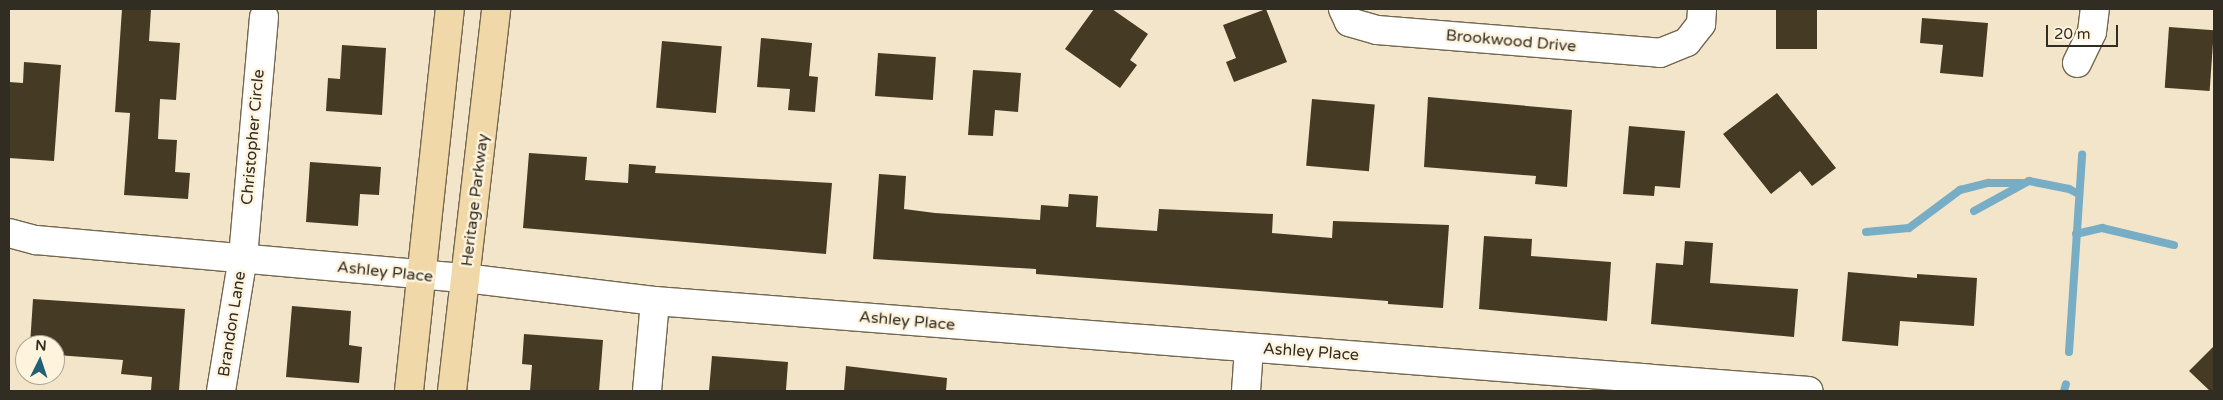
<!DOCTYPE html>
<style>
body{margin:0}
#map{position:relative;width:2223px;height:400px;overflow:hidden;background:#f3e5ca;font-family:"Varela Round",sans-serif}
div>[style]{position:absolute}
.stream>*{height:8px;margin:-4px;padding:0 4px;transform-origin:4px;border-radius:4px;background:#77aec5}
.building>*{inset:0;background:#453a24;transform-origin:0 0}
.roads{filter:drop-shadow(1px 0 #73674f) drop-shadow(-1px 0 #73674f) drop-shadow(0 1px #73674f) drop-shadow(0 -1px #73674f)}
.minor>*{height:28px;margin:-14px;padding:0 14px;transform-origin:14px;border-radius:14px;background:#fff}
.major>*{height:28px;margin:-14px;padding:0 14px;transform-origin:14px;border-radius:14px;background:#f1d8a8}
span{translate:-50% -50%;white-space:nowrap;text-align:center;line-height:1.15;-webkit-text-stroke:5px #fef3dd;paint-order:stroke}
.street-label{font-size:16px;color:#322d23}
.frame{position:absolute;inset:0;border:10px solid #322d23;pointer-events:none}
.north{position:absolute;left:15px;top:335px;width:50px;height:50px;box-sizing:border-box;background:#fef3dd;border:1px solid #aca493;border-radius:50%;rotate:4deg;font-size:14px;font-weight:700;line-height:20px;text-align:center;color:#322d23}
.north::after{content:'';display:block;margin:auto;width:18px;height:22px;background:#216076;clip-path:polygon(50% 0,100% 100%,50% 72%,0 100%)}
.scale{position:absolute;left:2046px;top:25px;width:72px;height:22px;box-sizing:border-box;border:2px solid #322d23;border-top:0;padding-left:6px;font-size:15px;line-height:18px;white-space:nowrap;color:#322d23;-webkit-text-stroke:4px #fef3dd;paint-order:stroke}
</style>
<div id="map">
<div class="stream">
<div style="left:1974px;top:211px;width:63px;rotate:-28.6deg"></div>
<div style="left:2029px;top:181px;width:41px;rotate:11.3deg"></div>
<div style="left:2069px;top:189px;width:11px;rotate:27deg"></div>
<div style="left:1866px;top:232px;width:43px;rotate:-5.3deg"></div>
<div style="left:1909px;top:228px;width:64px;rotate:-36.7deg"></div>
<div style="left:1960px;top:190px;width:30px;rotate:-14deg"></div>
<div style="left:1989px;top:183px;width:33px"></div>
<div style="left:2076px;top:234px;width:27px;rotate:-13deg"></div>
<div style="left:2102px;top:228px;width:74px;rotate:13.3deg"></div>
<div style="left:2069px;top:352px;width:198px;rotate:-86.2deg"></div>
<div style="left:2064px;top:391px;width:7px;rotate:-74deg"></div>
</div>
<div class="building">
<div style="clip-path:polygon(122px 9px,151px 9px,149px 41px,180px 43px,176px 100px,160px 99px,158px 139px,177px 140px,175px 172px,190px 173px,188px 199px,124px 195px,130px 113px,115px 112px)"></div>
<div style="clip-path:polygon(1094px 9px,1112px 9px,1148px 34px,1130px 60px,1137px 65px,1120px 88px,1065px 49px)"></div>
<div style="clip-path:polygon(1266px 9px,1287px 62px,1234px 82px,1226px 62px,1236px 58px,1223px 25px)"></div>
<div style="left:1776px;top:9px;width:41px;height:40px"></div>
<div style="clip-path:polygon(1922px 18px,1988px 23px,1983px 77px,1940px 73px,1943px 45px,1920px 43px)"></div>
<div style="left:2169px;top:27px;width:45px;height:61px;rotate:4deg"></div>
<div style="clip-path:polygon(761px 38px,812px 43px,809px 76px,818px 77px,815px 112px,788px 110px,790px 89px,757px 87px)"></div>
<div style="left:662px;top:41px;width:60px;height:67px;rotate:5deg"></div>
<div style="clip-path:polygon(342px 45px,386px 48px,382px 115px,326px 111px,328px 78px,340px 79px)"></div>
<div style="left:878px;top:53px;width:58px;height:43px;rotate:4deg"></div>
<div style="clip-path:polygon(24px 62px,61px 65px,54px 161px,9px 158px,9px 82px,23px 83px)"></div>
<div style="clip-path:polygon(973px 70px,1021px 73px,1018px 112px,995px 110px,993px 136px,968px 135px)"></div>
<div style="clip-path:polygon(1777px 93px,1836px 168px,1812px 186px,1800px 171px,1771px 194px,1723px 134px)"></div>
<div style="clip-path:polygon(1428px 97px,1572px 110px,1567px 187px,1535px 184px,1536px 176px,1424px 167px)"></div>
<div style="left:1312px;top:99px;width:63px;height:67px;rotate:5deg"></div>
<div style="clip-path:polygon(1629px 126px,1685px 131px,1680px 188px,1655px 186px,1654px 196px,1623px 194px)"></div>
<div style="clip-path:polygon(529px 153px,587px 157px,585px 180px,628px 183px,629px 164px,656px 166px,655px 173px,832px 183px,826px 254px,523px 228px)"></div>
<div style="clip-path:polygon(310px 162px,381px 167px,379px 195px,360px 194px,358px 226px,306px 222px)"></div>
<div style="clip-path:polygon(879px 174px,906px 176px,904px 209px,935px 213px,1040px 220px,1041px 205px,1068px 207px,1069px 194px,1098px 196px,1096px 227px,1157px 231px,1159px 209px,1273px 214px,1272px 233px,1332px 238px,1333px 221px,1449px 225px,1443px 308px,1388px 304px,1388px 301px,1036px 274px,1036px 269px,873px 259px)"></div>
<div style="clip-path:polygon(1484px 236px,1532px 239px,1531px 256px,1611px 262px,1607px 321px,1479px 309px)"></div>
<div style="clip-path:polygon(1685px 241px,1713px 243px,1710px 283px,1798px 289px,1794px 337px,1651px 324px,1656px 263px,1683px 265px)"></div>
<div style="clip-path:polygon(1848px 272px,1917px 278px,1917px 274px,1977px 278px,1974px 326px,1900px 321px,1898px 346px,1842px 341px)"></div>
<div style="clip-path:polygon(33px 299px,185px 309px,179px 391px,151px 390px,152px 377px,121px 374px,123px 360px,57px 355px,55px 377px,32px 375px,55px 375px,55px 345px,30px 345px)"></div>
<div style="clip-path:polygon(292px 306px,351px 311px,349px 345px,362px 347px,359px 383px,286px 377px)"></div>
<div style="clip-path:polygon(524px 334px,603px 340px,599px 391px,530px 391px,532px 365px,522px 364px)"></div>
<div style="clip-path:polygon(2214px 346px,2214px 391px,2210px 391px,2189px 371px)"></div>
<div style="clip-path:polygon(712px 356px,788px 362px,786px 390px,709px 391px)"></div>
<div style="clip-path:polygon(846px 366px,947px 378px,946px 391px,844px 391px)"></div>
</div>
<div class="roads">
<div class="minor">
<div style="left:1343px;top:9px;width:14px;rotate:65deg"></div>
<div style="left:1349px;top:22px;width:29px;rotate:16deg"></div>
<div style="left:1377px;top:30px;width:284px;rotate:4.6deg"></div>
<div style="left:1660px;top:53px;width:29px;rotate:-22deg"></div>
<div style="left:1687px;top:42px;width:23px;rotate:-52deg"></div>
<div style="left:1701px;top:24px;width:15px;rotate:-86deg"></div>
<div style="left:2077px;top:63px;width:34px;rotate:-64deg"></div>
<div style="left:2092px;top:32px;width:23px;rotate:-83deg"></div>
<div style="left:9px;top:233px;width:28px;rotate:15deg"></div>
<div style="left:36px;top:240px;width:431px;rotate:5.1deg"></div>
<div style="left:465px;top:278px;width:191px;rotate:6.9deg"></div>
<div style="left:655px;top:301px;width:1157px;rotate:4.46deg"></div>
<div style="left:221px;top:391px;width:136px;rotate:-80.7deg"></div>
<div style="left:243px;top:257px;width:241px;rotate:-85deg"></div>
<div style="left:647px;top:391px;width:90px;rotate:-84.9deg"></div>
<div style="left:1246px;top:391px;width:43px;rotate:-86deg"></div>
</div>
<div class="major">
<div style="left:409px;top:391px;width:384px;rotate:-83.9deg"></div>
<div style="left:452px;top:391px;width:385px;rotate:-83.4deg"></div>
</div>
</div>
<div class="street-label">
<span style="left:1511px;top:41px;rotate:5deg">Brookwood Drive</span>
<span style="left:253px;top:137px;rotate:-85deg">Christopher Circle</span>
<span style="left:475px;top:200px;rotate:-83deg">Heritage Parkway</span>
<span style="left:385px;top:272px;rotate:6deg">Ashley Place</span>
<span style="left:907px;top:321px;rotate:5deg">Ashley Place</span>
<span style="left:232px;top:324px;rotate:-81deg">Brandon Lane</span>
<span style="left:1311px;top:352px;rotate:4deg">Ashley Place</span>
</div>
<div class="frame"></div>
<div class="north">N</div>
<div class="scale">20 m</div>
</div>
